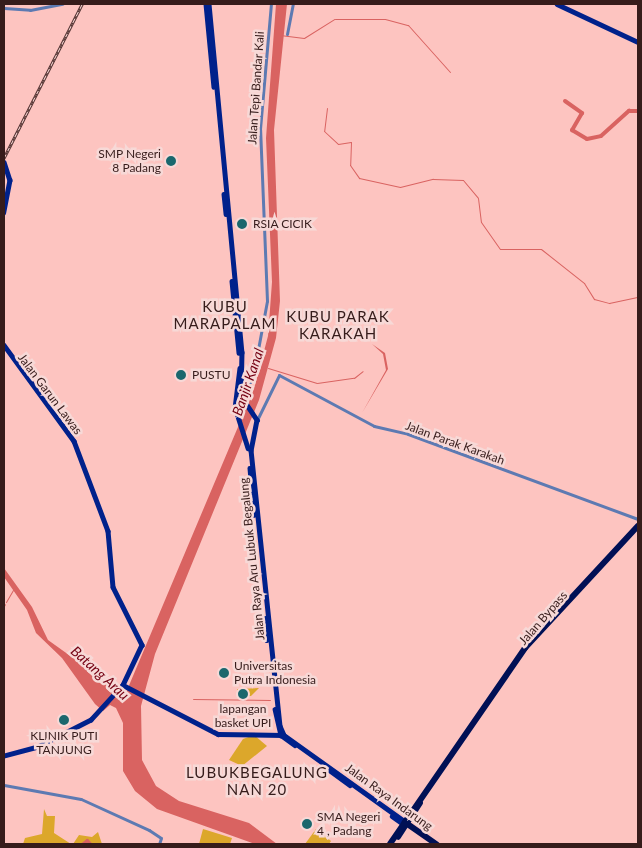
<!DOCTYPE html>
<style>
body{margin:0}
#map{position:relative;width:642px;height:848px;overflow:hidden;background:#fdc4c0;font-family:Lato,sans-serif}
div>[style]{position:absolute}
.green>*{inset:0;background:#dca72b}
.water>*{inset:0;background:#d96361}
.stream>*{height:1px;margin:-0.5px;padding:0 0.5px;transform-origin:0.5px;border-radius:0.5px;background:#d96361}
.canal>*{height:2.5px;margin:-1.25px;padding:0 1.25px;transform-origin:1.25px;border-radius:1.25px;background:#d96361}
.river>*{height:4px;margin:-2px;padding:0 2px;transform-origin:2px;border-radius:2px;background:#d96361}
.minor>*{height:3px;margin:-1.5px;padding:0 1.5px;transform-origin:1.5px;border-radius:1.5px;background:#5d7ab2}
.major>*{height:4.5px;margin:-2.25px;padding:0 2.25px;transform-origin:2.25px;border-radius:2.25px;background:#00218b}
.highway>*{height:5.5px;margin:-2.75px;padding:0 2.75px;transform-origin:2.75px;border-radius:2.75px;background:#001055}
.rail>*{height:3px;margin-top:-1.5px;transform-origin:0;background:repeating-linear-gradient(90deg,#f7d9d7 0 4px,#513332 0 8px);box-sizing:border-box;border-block:1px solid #513332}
.dots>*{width:14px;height:14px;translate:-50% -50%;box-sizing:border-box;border:2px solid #f7d9d7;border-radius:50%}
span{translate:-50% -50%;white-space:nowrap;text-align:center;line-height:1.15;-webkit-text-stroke:5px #f7d9d7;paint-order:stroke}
.street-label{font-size:12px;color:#361c1b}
.poi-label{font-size:12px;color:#361c1b}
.right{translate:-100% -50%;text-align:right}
.left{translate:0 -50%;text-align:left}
.water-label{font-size:14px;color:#740012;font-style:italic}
.quarter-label{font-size:15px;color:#361c1b;letter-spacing:1px}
.frame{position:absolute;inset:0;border:5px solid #361c1b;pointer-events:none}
</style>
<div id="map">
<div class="green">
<div style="clip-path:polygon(259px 688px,251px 696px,238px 697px,237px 689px)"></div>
<div style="clip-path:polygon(254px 735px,267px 746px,242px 766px,229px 760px,243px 739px)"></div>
<div style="clip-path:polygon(44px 809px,47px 816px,55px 816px,54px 833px,71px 844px,23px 844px,25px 838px,42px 834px)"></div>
<div style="clip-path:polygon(203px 829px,232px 838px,230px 844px,199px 844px)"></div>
<div style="clip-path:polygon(316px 829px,331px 841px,329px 844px,305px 844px)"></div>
<div style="clip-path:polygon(98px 832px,102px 844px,73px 844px,79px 835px,92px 837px)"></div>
</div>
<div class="water">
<div style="clip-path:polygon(276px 4px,287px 4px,274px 130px,280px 301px,276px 338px,259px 400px,155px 654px,141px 706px,142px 760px,156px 786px,179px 801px,249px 823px,277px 844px,255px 844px,157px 809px,135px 791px,123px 771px,123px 723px,116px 708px,110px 705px,103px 711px,95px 704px,62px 658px,36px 633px,27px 610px,4px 577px,4px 568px,32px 607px,48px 640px,125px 695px,254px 389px,268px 336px,272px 282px,266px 138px)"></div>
<div style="clip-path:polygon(372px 344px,385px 353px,388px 369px,362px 413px,386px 370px,383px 354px)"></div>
</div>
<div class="stream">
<div style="left:280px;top:35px;width:24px;rotate:7deg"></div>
<div style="left:304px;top:38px;width:36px;rotate:-32deg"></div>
<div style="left:335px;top:19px;width:50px"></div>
<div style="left:385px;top:19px;width:24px;rotate:15deg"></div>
<div style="left:408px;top:25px;width:63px;rotate:48.2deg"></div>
<div style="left:327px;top:108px;width:23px;rotate:97deg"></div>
<div style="left:324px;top:131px;width:19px;rotate:43deg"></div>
<div style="left:338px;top:144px;width:13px;rotate:-9deg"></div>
<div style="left:351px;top:142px;width:23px;rotate:92deg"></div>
<div style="left:350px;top:165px;width:16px;rotate:55deg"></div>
<div style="left:359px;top:178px;width:42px;rotate:12.4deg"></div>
<div style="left:400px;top:187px;width:34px;rotate:-14deg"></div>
<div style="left:433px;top:179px;width:30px;rotate:2deg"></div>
<div style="left:463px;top:180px;width:23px;rotate:50deg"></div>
<div style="left:478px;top:198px;width:24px;rotate:83deg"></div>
<div style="left:481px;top:222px;width:33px;rotate:55deg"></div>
<div style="left:500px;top:249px;width:41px"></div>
<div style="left:541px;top:249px;width:55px;rotate:38.3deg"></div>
<div style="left:584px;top:283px;width:19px;rotate:58deg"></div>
<div style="left:594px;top:299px;width:16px;rotate:15deg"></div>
<div style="left:609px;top:303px;width:30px;rotate:-12deg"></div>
<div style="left:268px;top:368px;width:51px;rotate:17deg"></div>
<div style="left:317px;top:383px;width:37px;rotate:-8deg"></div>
<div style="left:354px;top:378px;width:11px;rotate:-38deg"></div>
<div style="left:6px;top:602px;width:14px;rotate:-60deg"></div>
<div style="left:4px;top:606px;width:2px;rotate:-63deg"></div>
<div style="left:193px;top:699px;width:77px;rotate:0.7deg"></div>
</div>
<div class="canal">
<div style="left:82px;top:844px;width:6px;rotate:-39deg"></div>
<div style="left:87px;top:840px;width:6px;rotate:45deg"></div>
<div style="left:92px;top:844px;width:4px"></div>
</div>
<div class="river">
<div style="left:565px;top:101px;width:21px;rotate:35deg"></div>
<div style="left:582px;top:113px;width:20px;rotate:120deg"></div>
<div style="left:572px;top:130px;width:17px;rotate:31deg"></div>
<div style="left:587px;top:139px;width:14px;rotate:-12deg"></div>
<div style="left:601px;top:136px;width:38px;rotate:-42deg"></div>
<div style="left:629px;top:111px;width:9px"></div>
</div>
<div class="minor">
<div style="left:4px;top:8px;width:26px;rotate:4deg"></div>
<div style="left:30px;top:10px;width:33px;rotate:-11deg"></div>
<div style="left:287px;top:34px;width:31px;rotate:-79deg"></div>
<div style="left:242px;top:381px;width:8px;rotate:7deg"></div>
<div style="left:250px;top:382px;width:12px;rotate:-70deg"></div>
<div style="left:254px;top:371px;width:71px;rotate:-79.5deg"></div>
<div style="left:267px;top:301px;width:172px;rotate:-92.3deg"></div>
<div style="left:260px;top:129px;width:125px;rotate:-85deg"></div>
<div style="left:257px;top:420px;width:50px;rotate:-63.9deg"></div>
<div style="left:279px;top:375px;width:108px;rotate:28.2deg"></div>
<div style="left:374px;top:426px;width:35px;rotate:13deg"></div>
<div style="left:408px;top:434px;width:245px;rotate:20.3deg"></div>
<div style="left:4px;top:785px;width:78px;rotate:10.3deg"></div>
<div style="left:81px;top:799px;width:75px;rotate:24.5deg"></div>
<div style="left:149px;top:830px;width:14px;rotate:34deg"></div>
<div style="left:161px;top:838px;width:6px;rotate:108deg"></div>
</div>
<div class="major">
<div style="left:206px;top:4px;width:83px;rotate:84.5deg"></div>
<div style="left:209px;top:4px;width:350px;rotate:84.6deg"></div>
<div style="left:242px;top:352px;width:44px;rotate:91.3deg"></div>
<div style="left:241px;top:396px;width:29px;rotate:56deg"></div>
<div style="left:257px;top:420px;width:31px;rotate:101deg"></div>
<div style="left:251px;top:450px;width:278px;rotate:84deg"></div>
<div style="left:280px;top:726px;width:10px;rotate:66deg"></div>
<div style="left:284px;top:735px;width:148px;rotate:35.6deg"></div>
<div style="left:557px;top:4px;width:89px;rotate:25.1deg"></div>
<div style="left:4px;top:162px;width:19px;rotate:72deg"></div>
<div style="left:10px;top:180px;width:33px;rotate:101deg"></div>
<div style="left:224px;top:194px;width:20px;rotate:84deg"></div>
<div style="left:232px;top:281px;width:72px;rotate:84.4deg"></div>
<div style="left:4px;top:345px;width:119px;rotate:53.9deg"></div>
<div style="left:74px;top:441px;width:96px;rotate:69.3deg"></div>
<div style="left:108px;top:531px;width:56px;rotate:84.9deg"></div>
<div style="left:113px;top:587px;width:65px;rotate:63.4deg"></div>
<div style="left:142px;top:645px;width:44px;rotate:115.4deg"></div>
<div style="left:123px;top:685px;width:47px;rotate:132.4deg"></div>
<div style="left:91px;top:720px;width:59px;rotate:153deg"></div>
<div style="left:38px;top:747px;width:35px;rotate:165deg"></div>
<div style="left:240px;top:368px;width:39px;rotate:97deg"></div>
<div style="left:235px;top:407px;width:43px;rotate:72.4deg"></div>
<div style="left:250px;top:468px;width:47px;rotate:85.1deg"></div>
<div style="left:265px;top:618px;width:22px;rotate:85deg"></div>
<div style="left:123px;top:685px;width:107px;rotate:27.3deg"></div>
<div style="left:218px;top:734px;width:65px;rotate:0.9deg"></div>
<div style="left:275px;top:709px;width:27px;rotate:77deg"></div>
<div style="left:281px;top:735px;width:17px;rotate:36deg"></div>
<div style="left:328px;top:769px;width:27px;rotate:36deg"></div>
<div style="left:392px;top:816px;width:12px;rotate:35deg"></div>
</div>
<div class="highway">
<div style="left:405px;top:822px;width:39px;rotate:35deg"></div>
<div style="left:398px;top:837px;width:40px;rotate:-57.1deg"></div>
<div style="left:390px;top:844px;width:238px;rotate:-55.4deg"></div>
<div style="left:525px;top:648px;width:166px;rotate:-47.2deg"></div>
</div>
<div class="rail">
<div style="left:4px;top:158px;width:173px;rotate:-63.1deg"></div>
</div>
<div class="dots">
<div style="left:171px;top:161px;background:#1a676d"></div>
<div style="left:242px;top:224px;background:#1a676d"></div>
<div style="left:181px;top:375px;background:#1a676d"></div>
<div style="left:224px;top:673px;background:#1a676d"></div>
<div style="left:243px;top:694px;background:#1a676d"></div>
<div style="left:64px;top:720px;background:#1a676d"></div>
<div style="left:307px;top:824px;background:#1a676d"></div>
</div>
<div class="street-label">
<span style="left:256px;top:88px;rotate:-86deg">Jalan Tepi Bandar Kali</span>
<span style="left:50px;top:394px;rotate:53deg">Jalan Garun Lawas</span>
<span style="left:455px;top:443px;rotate:20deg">Jalan Parak Karakah</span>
<span style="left:252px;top:559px;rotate:-96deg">Jalan Raya Aru Lubuk Begalung</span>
<span style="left:543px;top:618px;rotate:-49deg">Jalan Bypass</span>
<span style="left:389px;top:797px;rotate:36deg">Jalan Raya Indarung</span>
</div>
<div class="poi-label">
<span class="right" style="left:161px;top:161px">SMP Negeri<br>8 Padang</span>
<span class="left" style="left:253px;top:224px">RSIA CICIK</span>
<span class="left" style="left:192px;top:375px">PUSTU</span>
<span class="left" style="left:234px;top:673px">Universitas<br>Putra Indonesia</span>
<span style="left:243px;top:716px">lapangan<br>basket UPI</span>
<span style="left:64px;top:743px">KLINIK PUTI<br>TANJUNG</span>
<span class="left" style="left:317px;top:824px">SMA Negeri<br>4 , Padang</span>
</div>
<div class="water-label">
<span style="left:248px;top:382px;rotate:-71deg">Banjir Kanal</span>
<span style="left:100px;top:673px;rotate:42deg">Batang Arau</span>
</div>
<div class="quarter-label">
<span style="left:225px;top:315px">KUBU<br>MARAPALAM</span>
<span style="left:338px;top:325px">KUBU PARAK<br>KARAKAH</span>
<span style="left:257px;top:781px">LUBUKBEGALUNG<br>NAN 20</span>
</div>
<div class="frame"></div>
</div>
